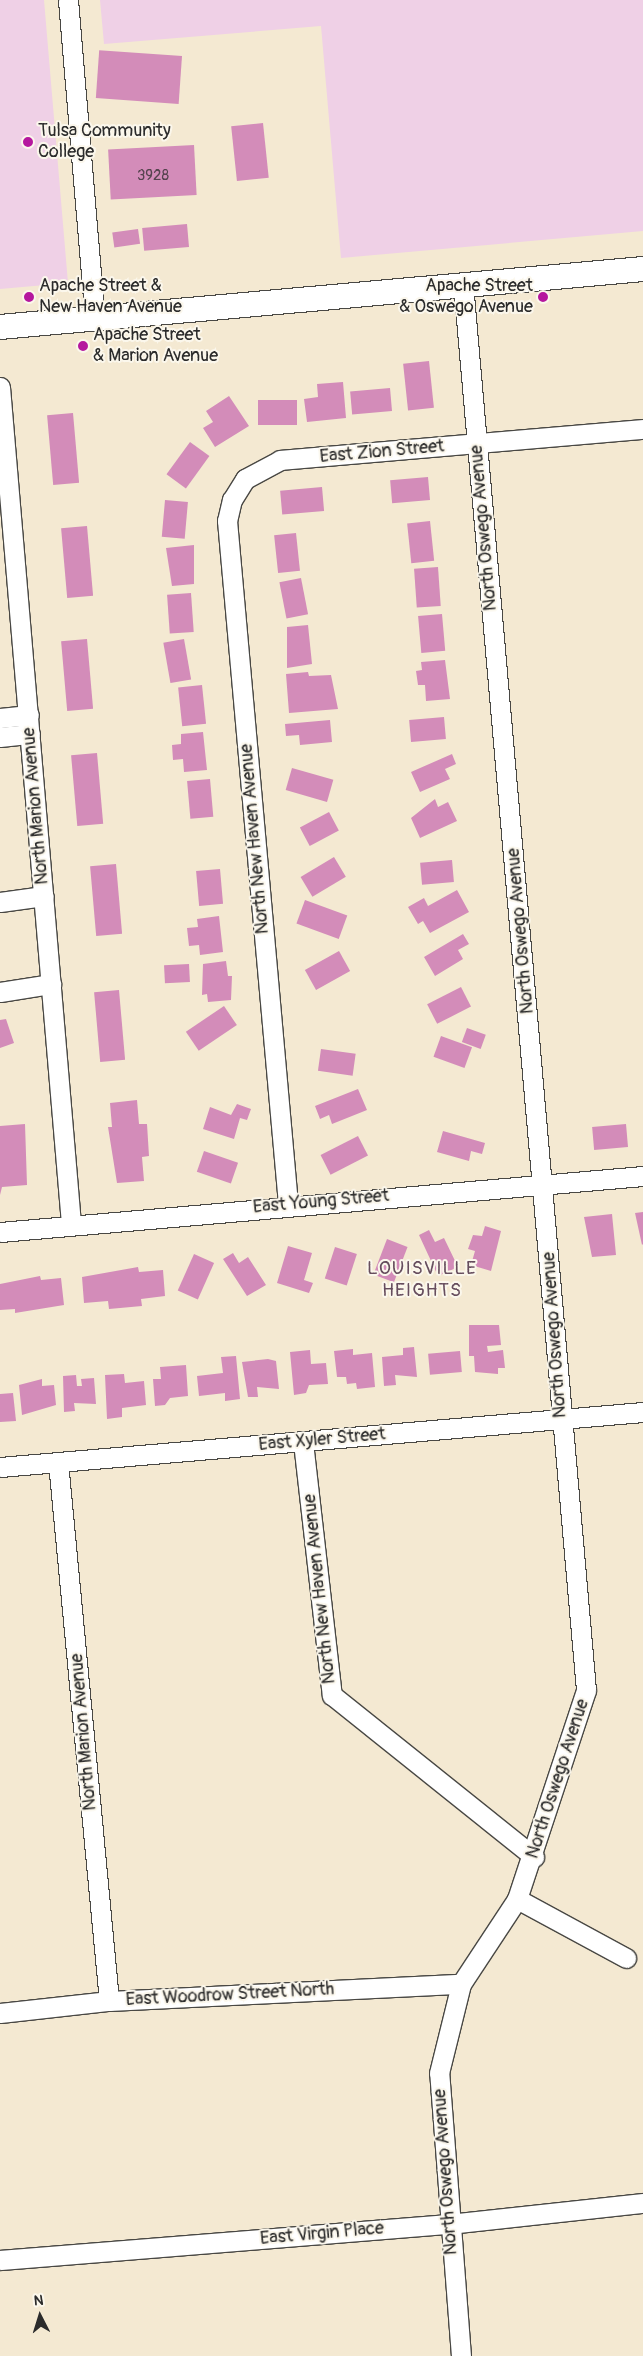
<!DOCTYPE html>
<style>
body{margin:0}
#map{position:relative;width:643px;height:2356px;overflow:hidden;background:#f4e9d2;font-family:Pangolin,sans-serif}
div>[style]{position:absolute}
.built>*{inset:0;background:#efd0e6}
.building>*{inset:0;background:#d38cb9;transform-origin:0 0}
.roads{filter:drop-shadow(1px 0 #494844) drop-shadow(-1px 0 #494844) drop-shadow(0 1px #494844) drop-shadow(0 -1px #494844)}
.minor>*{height:19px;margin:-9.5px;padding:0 9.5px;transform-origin:9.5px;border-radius:9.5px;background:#fff}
.major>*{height:24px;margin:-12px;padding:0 12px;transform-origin:12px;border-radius:12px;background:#fff}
.dots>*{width:14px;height:14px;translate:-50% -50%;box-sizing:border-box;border:2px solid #fbf7ec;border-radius:50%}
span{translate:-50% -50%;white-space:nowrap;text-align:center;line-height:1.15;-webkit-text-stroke:4px #fbf7ec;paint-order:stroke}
.number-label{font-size:15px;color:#55434e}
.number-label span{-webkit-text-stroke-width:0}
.poi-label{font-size:18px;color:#2b2b2b}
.left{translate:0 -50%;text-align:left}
.right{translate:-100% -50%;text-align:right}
.street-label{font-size:18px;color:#2b2b2b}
.neighbourhood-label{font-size:19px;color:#664d5d;letter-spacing:1px}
.north{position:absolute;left:15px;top:2291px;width:50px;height:50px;-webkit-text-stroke:4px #fbf7ec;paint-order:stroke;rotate:355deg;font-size:14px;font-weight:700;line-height:20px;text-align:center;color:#2b2b2b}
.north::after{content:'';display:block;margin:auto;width:18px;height:22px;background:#2b2b2b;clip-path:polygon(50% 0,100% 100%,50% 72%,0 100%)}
</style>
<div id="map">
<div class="built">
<div style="clip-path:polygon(0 0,44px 0,68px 283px,0 289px)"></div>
<div style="clip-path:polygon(100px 0,643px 0,643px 231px,341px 258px,321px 26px,104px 44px)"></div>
</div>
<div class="building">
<div style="left:182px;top:56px;width:48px;height:83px;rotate:94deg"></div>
<div style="left:263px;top:123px;width:55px;height:32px;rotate:84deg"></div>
<div style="left:194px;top:145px;width:50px;height:86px;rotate:87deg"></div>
<div style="left:187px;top:224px;width:23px;height:45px;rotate:85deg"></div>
<div style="left:138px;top:229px;width:15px;height:26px;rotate:82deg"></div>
<div style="left:429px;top:361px;width:47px;height:26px;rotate:84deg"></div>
<div style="clip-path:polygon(343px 382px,346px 418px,307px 422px,304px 399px,318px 397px,317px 384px)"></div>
<div style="left:390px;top:388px;width:23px;height:40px;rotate:85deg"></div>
<div style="clip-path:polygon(229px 396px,249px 426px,215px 447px,203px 428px,213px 422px,206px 411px)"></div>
<div style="left:258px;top:400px;width:39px;height:25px"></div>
<div style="left:73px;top:413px;width:70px;height:26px;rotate:85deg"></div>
<div style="left:190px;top:442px;width:24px;height:40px;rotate:36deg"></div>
<div style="left:428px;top:477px;width:23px;height:38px;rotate:85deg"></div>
<div style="left:322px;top:487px;width:24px;height:42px;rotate:85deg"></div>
<div style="left:165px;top:500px;width:23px;height:37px;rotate:5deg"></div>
<div style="left:430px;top:521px;width:40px;height:23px;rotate:84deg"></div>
<div style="left:87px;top:526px;width:70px;height:26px;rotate:85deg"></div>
<div style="left:296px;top:533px;width:38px;height:22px;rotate:84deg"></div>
<div style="clip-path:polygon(194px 545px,194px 584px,172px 586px,166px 548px)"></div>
<div style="left:438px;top:567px;width:39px;height:24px;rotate:86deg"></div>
<div style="left:301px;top:578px;width:37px;height:22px;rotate:79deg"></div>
<div style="left:191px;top:593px;width:39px;height:24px;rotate:86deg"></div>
<div style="left:442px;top:614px;width:37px;height:24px;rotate:85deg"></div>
<div style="clip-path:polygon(308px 625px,312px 664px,287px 668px,287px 627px)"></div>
<div style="left:87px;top:639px;width:70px;height:26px;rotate:85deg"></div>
<div style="left:184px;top:639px;width:41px;height:21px;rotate:80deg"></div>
<div style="clip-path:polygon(445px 660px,450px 699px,426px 701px,425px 685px,418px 685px,416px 671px,422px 670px,421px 662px)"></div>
<div style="clip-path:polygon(308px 672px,309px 676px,331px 675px,338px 709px,289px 713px,286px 674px)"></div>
<div style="left:202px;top:685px;width:39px;height:24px;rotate:84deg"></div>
<div style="left:444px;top:717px;width:22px;height:35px;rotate:85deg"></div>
<div style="clip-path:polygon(330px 720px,332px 742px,300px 745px,299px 735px,286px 736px,285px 724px)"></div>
<div style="clip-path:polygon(203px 732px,207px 770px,184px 772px,183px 759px,173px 760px,172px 745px,181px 744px,181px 734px)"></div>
<div style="left:97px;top:753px;width:71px;height:26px;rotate:85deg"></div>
<div style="clip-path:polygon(452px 754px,456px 764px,445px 769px,450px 779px,420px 792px,411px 772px)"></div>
<div style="left:292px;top:768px;width:43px;height:23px;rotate:16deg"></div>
<div style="left:210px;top:779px;width:38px;height:23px;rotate:85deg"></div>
<div style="clip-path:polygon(435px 799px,438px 807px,448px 802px,457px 821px,420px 838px,411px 818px)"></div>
<div style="left:329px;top:812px;width:21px;height:33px;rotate:62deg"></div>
<div style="left:334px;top:857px;width:23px;height:39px;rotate:59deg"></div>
<div style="left:452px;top:860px;width:22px;height:32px;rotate:85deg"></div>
<div style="left:116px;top:864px;width:70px;height:26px;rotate:85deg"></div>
<div style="left:220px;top:869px;width:35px;height:24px;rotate:85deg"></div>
<div style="clip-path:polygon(457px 890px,469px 912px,430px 933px,423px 921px,418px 924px,408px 907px,424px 898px,428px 906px)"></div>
<div style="left:305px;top:900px;width:45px;height:25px;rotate:20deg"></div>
<div style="clip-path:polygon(219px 916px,223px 952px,200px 955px,199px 945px,189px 946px,187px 928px,198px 927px,197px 919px)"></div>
<div style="clip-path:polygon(463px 934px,469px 944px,458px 950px,463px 959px,435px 976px,424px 957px)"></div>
<div style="left:339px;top:951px;width:23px;height:39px;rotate:61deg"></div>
<div style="clip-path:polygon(226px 961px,228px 976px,232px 976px,231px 1000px,208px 1002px,207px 994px,202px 995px,203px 964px)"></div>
<div style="left:189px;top:964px;width:18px;height:25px;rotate:87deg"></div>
<div style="left:461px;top:987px;width:22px;height:38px;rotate:63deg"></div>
<div style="left:119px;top:990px;width:70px;height:25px;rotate:85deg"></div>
<div style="left:224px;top:1006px;width:23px;height:46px;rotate:56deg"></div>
<div style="clip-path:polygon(6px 1019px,14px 1043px,0 1048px,0 1020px)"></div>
<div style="left:467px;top:1028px;width:20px;height:15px;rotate:20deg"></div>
<div style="left:441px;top:1036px;width:33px;height:22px;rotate:20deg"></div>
<div style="left:321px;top:1049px;width:35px;height:22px;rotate:8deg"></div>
<div style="clip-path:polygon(358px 1089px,367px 1110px,332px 1124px,329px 1115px,320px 1119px,315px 1106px)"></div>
<div style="clip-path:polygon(137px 1100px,139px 1124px,147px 1124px,149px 1156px,142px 1157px,144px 1181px,117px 1183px,108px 1127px,112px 1127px,110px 1103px)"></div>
<div style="clip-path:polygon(237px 1104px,251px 1109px,247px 1120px,240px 1118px,234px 1139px,203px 1129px,210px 1107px,231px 1115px)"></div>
<div style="clip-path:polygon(25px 1124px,27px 1185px,2px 1187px,0 1195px,0 1126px)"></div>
<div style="left:626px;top:1124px;width:23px;height:34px;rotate:85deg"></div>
<div style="clip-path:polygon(443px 1131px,485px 1143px,482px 1154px,471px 1151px,469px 1161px,437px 1152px)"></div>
<div style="left:358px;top:1136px;width:22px;height:42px;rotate:63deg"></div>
<div style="left:204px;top:1151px;width:36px;height:22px;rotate:19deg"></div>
<div style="clip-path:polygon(643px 1212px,643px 1244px,642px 1245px,635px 1213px)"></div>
<div style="clip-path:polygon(612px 1214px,616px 1255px,592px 1257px,584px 1217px)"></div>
<div style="clip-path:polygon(485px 1226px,501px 1231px,491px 1271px,471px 1265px,475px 1251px,468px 1249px,473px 1235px,482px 1236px)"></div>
<div style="clip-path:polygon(429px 1230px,435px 1242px,444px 1238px,458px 1267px,438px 1276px,419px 1235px)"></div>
<div style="left:387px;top:1239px;width:22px;height:38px;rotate:21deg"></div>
<div style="clip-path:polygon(288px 1246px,312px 1253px,304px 1280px,313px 1283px,309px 1293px,277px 1283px)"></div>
<div style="left:335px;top:1247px;width:23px;height:33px;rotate:18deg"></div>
<div style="clip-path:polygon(233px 1253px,239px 1263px,248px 1257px,266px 1285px,247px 1296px,223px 1259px)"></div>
<div style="left:194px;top:1254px;width:22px;height:40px;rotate:24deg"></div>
<div style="clip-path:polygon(138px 1267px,139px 1272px,163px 1270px,165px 1296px,141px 1299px,142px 1306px,109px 1309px,108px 1301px,84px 1303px,82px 1277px)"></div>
<div style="clip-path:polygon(40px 1276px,41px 1280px,61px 1278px,64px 1305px,15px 1313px,15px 1309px,0 1310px,0 1284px)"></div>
<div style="clip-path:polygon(469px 1325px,499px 1325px,501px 1345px,487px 1346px,488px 1352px,503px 1350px,505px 1368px,498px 1368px,498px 1374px,475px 1372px,474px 1356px,469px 1356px)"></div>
<div style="clip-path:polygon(414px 1347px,417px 1377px,395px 1375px,396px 1385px,384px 1386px,382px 1357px,403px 1355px,403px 1348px)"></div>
<div style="clip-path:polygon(353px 1349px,353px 1355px,372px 1353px,375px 1387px,357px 1389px,356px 1383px,347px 1384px,346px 1377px,337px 1377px,334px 1351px)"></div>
<div style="clip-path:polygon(310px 1350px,311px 1364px,326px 1363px,328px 1384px,309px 1385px,306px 1393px,294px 1395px,290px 1352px)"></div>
<div style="left:460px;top:1351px;width:21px;height:32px;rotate:85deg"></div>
<div style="clip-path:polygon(236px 1356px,240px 1399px,225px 1401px,225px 1393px,199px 1396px,197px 1376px,223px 1373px,221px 1357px)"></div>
<div style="clip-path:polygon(268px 1359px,276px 1361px,279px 1389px,257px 1387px,258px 1397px,248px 1397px,242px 1362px)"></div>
<div style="clip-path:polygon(186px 1365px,188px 1396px,170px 1398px,165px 1405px,155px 1406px,153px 1379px,161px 1379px,160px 1367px)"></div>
<div style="clip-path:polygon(124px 1374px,125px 1383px,144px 1381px,146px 1405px,122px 1408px,122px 1417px,107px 1419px,105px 1375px)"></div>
<div style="clip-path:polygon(76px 1375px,77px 1386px,82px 1386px,81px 1379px,94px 1378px,96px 1404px,74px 1403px,75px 1411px,64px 1412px,63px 1376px)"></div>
<div style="clip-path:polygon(42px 1379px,42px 1386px,54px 1385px,56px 1405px,22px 1415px,19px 1385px)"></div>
<div style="clip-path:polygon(13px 1393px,16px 1421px,0 1422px,0 1394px)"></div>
</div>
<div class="roads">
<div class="minor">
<div style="left:68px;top:0;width:320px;rotate:85.2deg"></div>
<div style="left:0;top:387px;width:840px;rotate:85.15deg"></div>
<div style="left:0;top:718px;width:29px;rotate:-6deg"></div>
<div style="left:0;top:737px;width:30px;rotate:-6deg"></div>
<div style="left:0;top:902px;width:44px;rotate:-7.8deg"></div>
<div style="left:0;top:992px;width:52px;rotate:-8.9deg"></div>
<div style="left:288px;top:1204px;width:686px;rotate:-95.1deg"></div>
<div style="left:227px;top:521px;width:22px;rotate:-77deg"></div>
<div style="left:232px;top:500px;width:25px;rotate:-58deg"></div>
<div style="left:245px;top:479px;width:40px;rotate:-28deg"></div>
<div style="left:280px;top:460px;width:364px;rotate:-4.9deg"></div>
<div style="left:0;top:1232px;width:645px;rotate:-4.98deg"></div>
<div style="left:303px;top:1442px;width:255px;rotate:83.5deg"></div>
<div style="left:332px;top:1695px;width:259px;rotate:38.7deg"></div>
<div style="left:58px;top:1462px;width:541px;rotate:84.59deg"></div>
<div style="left:0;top:1467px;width:645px;rotate:-4.89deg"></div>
<div style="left:517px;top:1899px;width:124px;rotate:28.4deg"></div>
<div style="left:0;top:2013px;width:110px;rotate:-6.3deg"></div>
<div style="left:109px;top:2001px;width:352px;rotate:-2.8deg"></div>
<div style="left:0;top:2260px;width:450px;rotate:-4.6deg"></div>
<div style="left:449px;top:2224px;width:195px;rotate:-6.2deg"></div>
<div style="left:461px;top:2356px;width:284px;rotate:-94.4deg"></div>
<div style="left:439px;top:2073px;width:92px;rotate:-76.1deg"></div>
<div style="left:461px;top:1984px;width:102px;rotate:-56.6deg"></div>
<div style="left:517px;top:1899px;width:220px;rotate:-71.7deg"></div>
<div style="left:586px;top:1690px;width:1411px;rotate:-95deg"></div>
</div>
<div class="major">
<div style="left:0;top:327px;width:646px;rotate:-5.15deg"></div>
</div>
</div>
<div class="dots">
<div style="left:28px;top:142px;background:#b5179e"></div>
<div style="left:29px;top:297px;background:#b5179e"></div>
<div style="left:543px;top:297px;background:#b5179e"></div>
<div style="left:83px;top:346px;background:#b5179e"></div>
</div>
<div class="number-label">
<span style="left:153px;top:176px">3928</span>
</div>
<div class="poi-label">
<span class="left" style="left:38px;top:142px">Tulsa Community<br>College</span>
<span class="left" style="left:39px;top:297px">Apache Street &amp;<br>New Haven Avenue</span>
<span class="right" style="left:533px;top:297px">Apache Street<br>&amp; Oswego Avenue</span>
<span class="left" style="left:93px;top:346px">Apache Street<br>&amp; Marion Avenue</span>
</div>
<div class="street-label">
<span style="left:382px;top:452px;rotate:-5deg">East Zion Street</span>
<span style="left:484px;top:528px;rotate:-95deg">North Oswego Avenue</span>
<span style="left:36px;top:806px;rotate:-95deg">North Marion Avenue</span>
<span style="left:255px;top:839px;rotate:-95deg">North New Haven Avenue</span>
<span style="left:521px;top:931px;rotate:-95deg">North Oswego Avenue</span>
<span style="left:321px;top:1202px;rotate:-5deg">East Young Street</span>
<span style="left:555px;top:1335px;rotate:-94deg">North Oswego Avenue</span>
<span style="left:322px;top:1440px;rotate:-5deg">East Xyler Street</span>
<span style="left:320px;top:1589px;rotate:-96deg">North New Haven Avenue</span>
<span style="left:84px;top:1732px;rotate:-95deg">North Marion Avenue</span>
<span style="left:558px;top:1779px;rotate:-72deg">North Oswego Avenue</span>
<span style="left:230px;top:1995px;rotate:-3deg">East Woodrow Street North</span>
<span style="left:446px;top:2172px;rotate:-94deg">North Oswego Avenue</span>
<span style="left:322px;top:2234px;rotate:-5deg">East Virgin Place</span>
</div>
<div class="neighbourhood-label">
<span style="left:422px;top:1280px">LOUISVILLE<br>HEIGHTS</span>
</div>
<div class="north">N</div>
</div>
